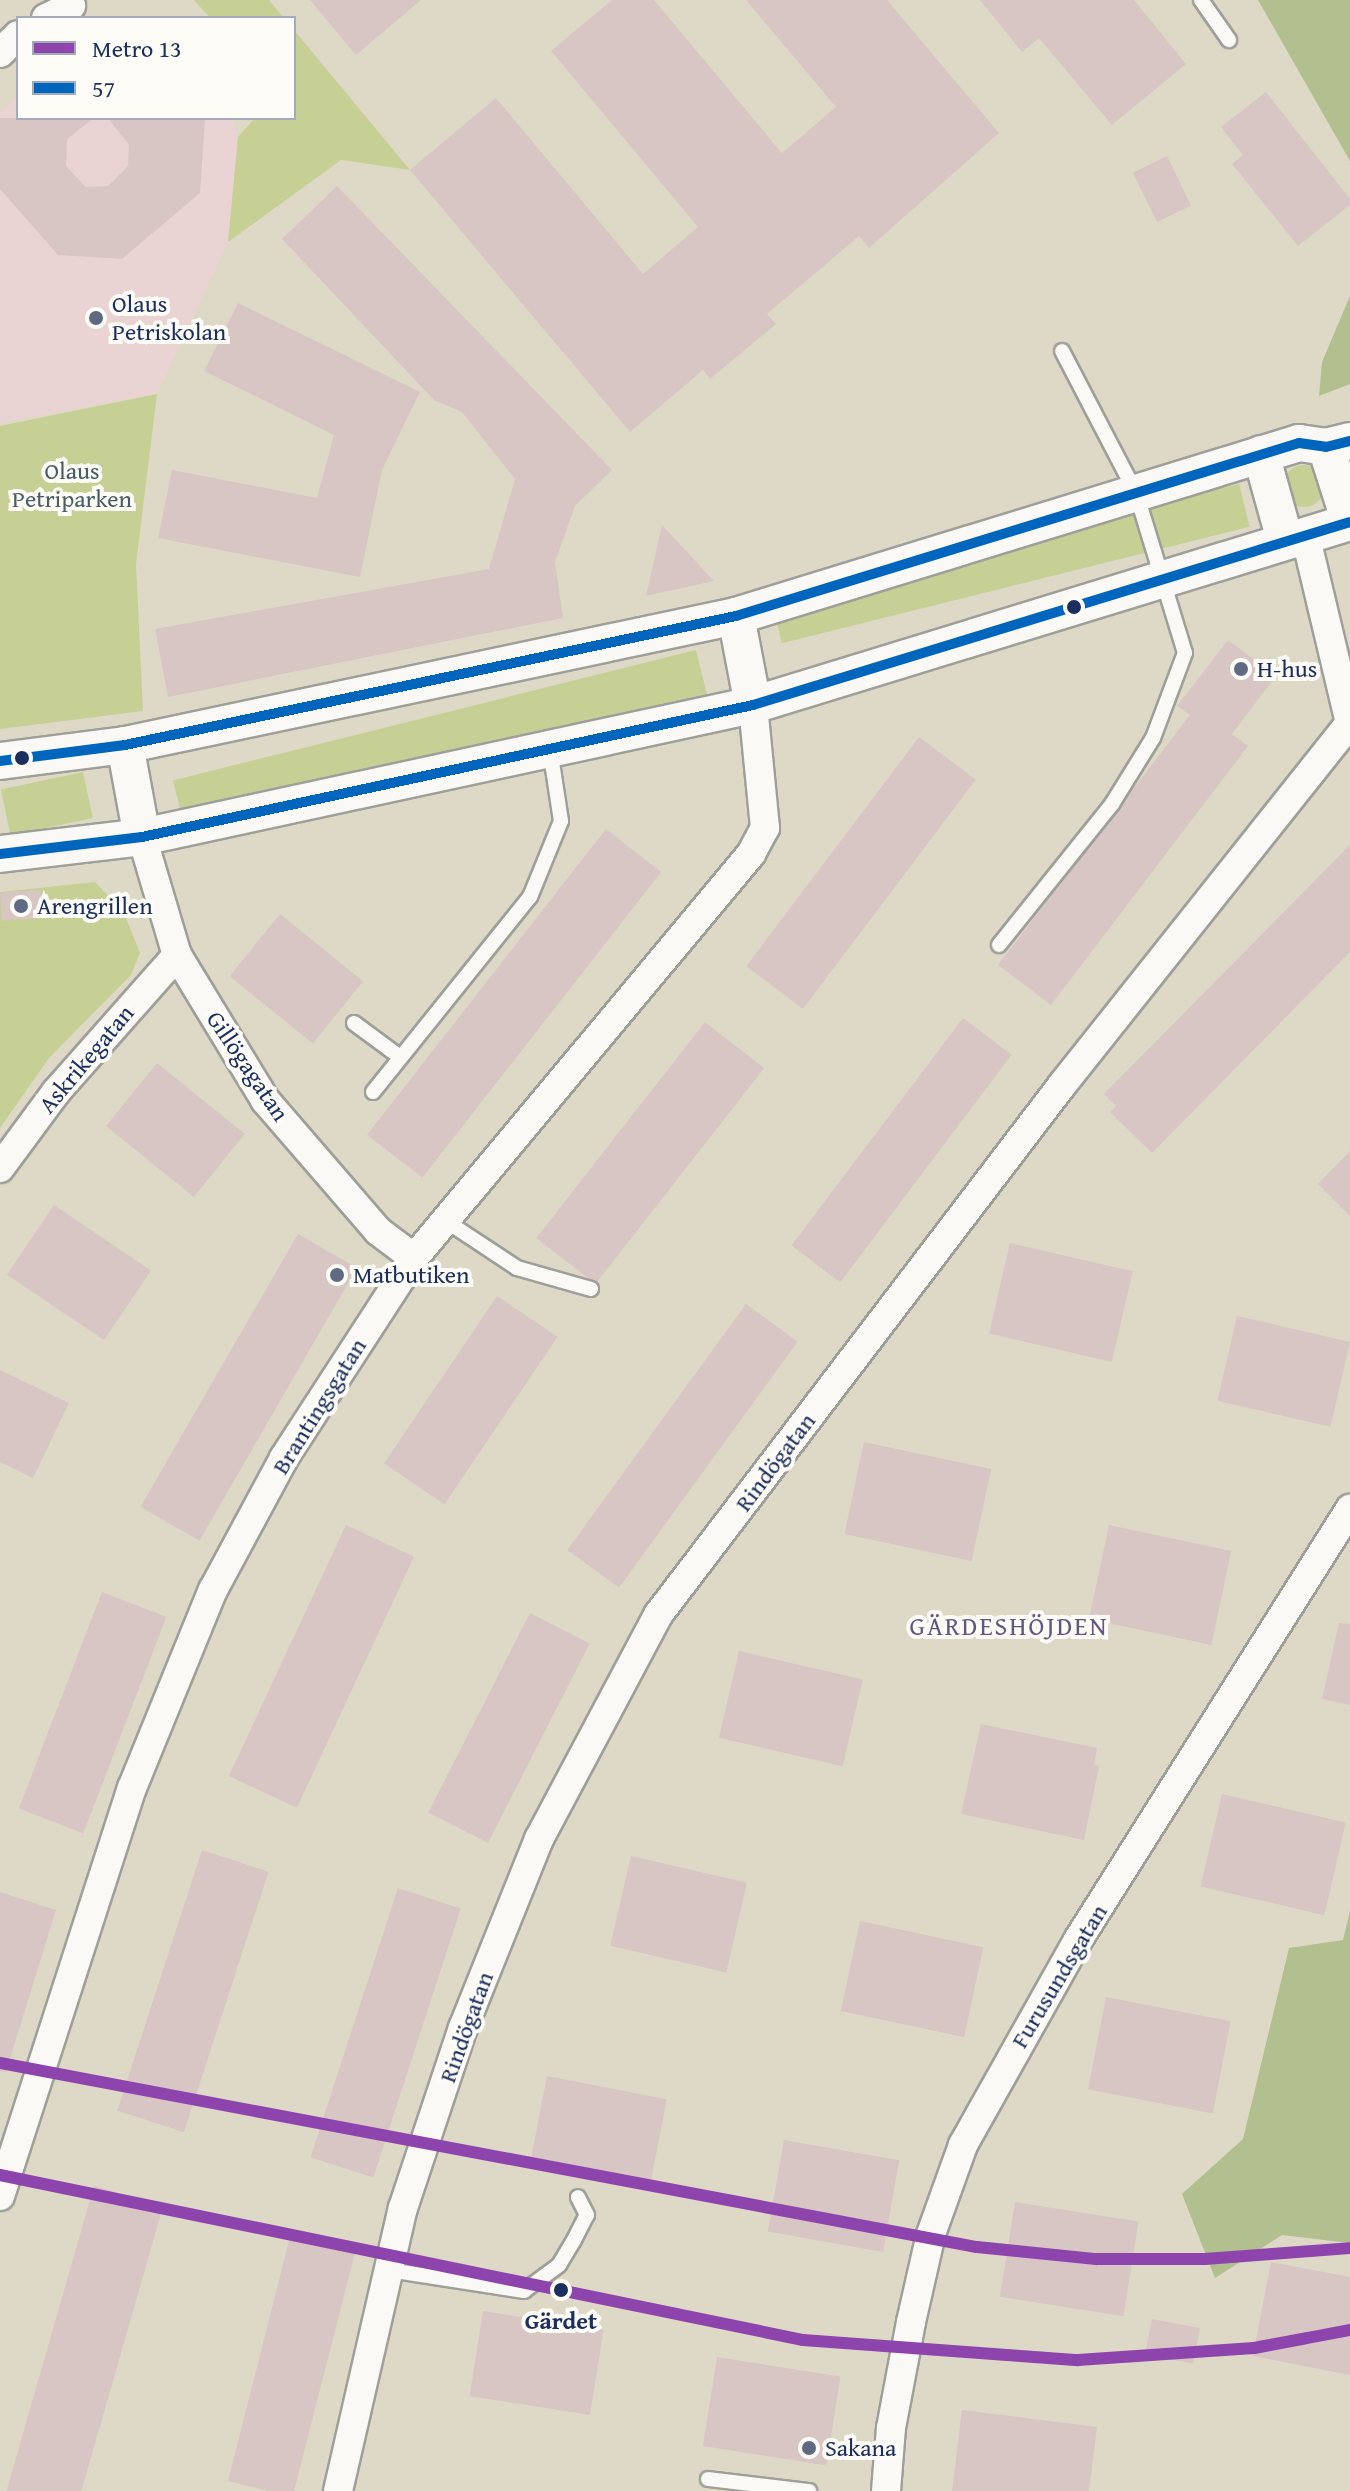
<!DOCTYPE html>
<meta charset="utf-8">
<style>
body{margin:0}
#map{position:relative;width:1350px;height:2491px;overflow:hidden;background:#ded9c6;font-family:"Gentium Book Plus",serif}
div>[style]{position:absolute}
.built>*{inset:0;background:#ead4d3}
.green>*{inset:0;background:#c6d095;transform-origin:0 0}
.round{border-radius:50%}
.forest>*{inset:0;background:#b1c08e}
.building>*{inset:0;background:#d7c6c4;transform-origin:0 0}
.roads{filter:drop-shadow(2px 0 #9f9f9a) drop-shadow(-2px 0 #9f9f9a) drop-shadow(0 2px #9f9f9a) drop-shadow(0 -2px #9f9f9a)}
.service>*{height:14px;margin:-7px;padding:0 7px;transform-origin:7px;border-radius:7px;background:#faf9f6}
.minor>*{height:28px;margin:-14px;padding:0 14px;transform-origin:14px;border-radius:14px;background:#faf9f6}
.tertiary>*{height:36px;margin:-18px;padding:0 18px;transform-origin:18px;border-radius:18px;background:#faf9f6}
.bus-1>*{height:10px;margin:-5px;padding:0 5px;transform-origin:5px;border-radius:5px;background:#0065bd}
.metro-1>*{height:12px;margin:-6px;padding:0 6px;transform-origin:6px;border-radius:6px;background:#8e44ad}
.dots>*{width:22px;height:22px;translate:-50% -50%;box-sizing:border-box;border:4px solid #fdfcf7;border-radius:50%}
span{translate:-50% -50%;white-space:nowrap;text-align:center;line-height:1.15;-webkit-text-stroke:8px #fdfcf7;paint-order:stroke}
.poi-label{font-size:24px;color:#1b2f5e}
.left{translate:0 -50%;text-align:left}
.park-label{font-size:24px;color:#485d62}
.street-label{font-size:24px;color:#1b2f5e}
.stop-label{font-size:24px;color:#1b2f5e;font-weight:700}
.neighbourhood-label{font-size:26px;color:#635681;letter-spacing:2px}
.legend{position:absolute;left:16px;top:16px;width:280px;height:104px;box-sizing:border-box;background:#fdfcf7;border:2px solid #a3aaba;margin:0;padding:10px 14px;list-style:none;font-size:24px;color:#1b2f5e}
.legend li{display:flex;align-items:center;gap:16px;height:40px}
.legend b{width:40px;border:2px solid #a3aaba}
</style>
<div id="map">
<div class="built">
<div style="clip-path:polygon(18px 97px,18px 118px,232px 118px,238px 137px,228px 242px,157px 394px,0 423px,0 113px)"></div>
</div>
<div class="green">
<div style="clip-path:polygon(194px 0,269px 0,284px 18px,210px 18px)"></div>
<div style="clip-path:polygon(294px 30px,410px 170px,341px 160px,228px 242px,238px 137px,255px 118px,294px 118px)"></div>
<div style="clip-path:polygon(157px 394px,136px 564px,143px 711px,0 729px,0 426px)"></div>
<div class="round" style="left:1283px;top:465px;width:42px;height:42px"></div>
<div style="left:1239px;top:484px;width:44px;height:482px;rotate:76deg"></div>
<div style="left:696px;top:650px;width:46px;height:539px;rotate:76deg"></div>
<div style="left:83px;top:772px;width:47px;height:84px;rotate:78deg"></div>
<div style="clip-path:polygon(95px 882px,124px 913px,140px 953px,131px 975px,49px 1058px,0 1128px,0 892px)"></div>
</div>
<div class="forest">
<div style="clip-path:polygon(1258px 0,1350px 0,1350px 161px)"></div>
<div style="clip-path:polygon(1350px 296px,1350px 384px,1319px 396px,1322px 362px)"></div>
<div style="clip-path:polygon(1350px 1911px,1350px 2243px,1282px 2235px,1215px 2278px,1182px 2194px,1243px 2139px,1289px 1948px,1343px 1940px)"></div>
</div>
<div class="building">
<div style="clip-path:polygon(310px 0,421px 0,356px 55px)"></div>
<div style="clip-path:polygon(612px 0,654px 0,782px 153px,836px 107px,746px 0,887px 0,999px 133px,869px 248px,859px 236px,767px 314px,776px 324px,710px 379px,703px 370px,630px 432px,410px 170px,496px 98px,643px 274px,698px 227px,551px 51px)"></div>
<div style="clip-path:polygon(980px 0,1134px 0,1186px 64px,1112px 125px,1039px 38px,1022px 52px)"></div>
<div style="clip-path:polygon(1266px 92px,1350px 199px,1350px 205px,1298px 246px,1232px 164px,1243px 155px,1221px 127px)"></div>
<div style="clip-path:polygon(0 118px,94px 118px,67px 139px,66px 166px,86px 187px,108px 186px,128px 166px,129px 145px,108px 118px,205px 118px,200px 193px,122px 259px,58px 255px,0 189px)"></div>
<div style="left:1167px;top:156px;width:55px;height:38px;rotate:64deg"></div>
<div style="clip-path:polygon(337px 186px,612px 470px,575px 506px,555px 562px,563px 618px,168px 697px,155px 629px,489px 569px,515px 479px,462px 412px,434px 400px,282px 239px)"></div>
<div style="clip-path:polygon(238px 303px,420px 392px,382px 470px,360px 577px,158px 538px,172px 470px,317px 498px,334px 435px,204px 371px)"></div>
<div style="clip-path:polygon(662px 525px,714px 581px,646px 596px)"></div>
<div style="clip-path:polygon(1228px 640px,1276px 676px,1232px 734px,1248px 746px,1051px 1005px,998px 965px,1190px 715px,1177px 706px)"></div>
<div style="left:919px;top:737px;width:71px;height:287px;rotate:37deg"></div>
<div style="left:606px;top:829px;width:70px;height:388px;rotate:38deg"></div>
<div style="clip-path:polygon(1350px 845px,1350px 952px,1152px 1153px,1110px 1112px,1116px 1106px,1104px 1094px)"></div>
<div style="left:40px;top:890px;width:28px;height:40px;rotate:86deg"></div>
<div style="left:280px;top:914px;width:107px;height:80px;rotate:39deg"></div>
<div style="left:963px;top:1018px;width:61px;height:285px;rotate:37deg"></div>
<div style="left:705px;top:1022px;width:75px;height:274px;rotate:38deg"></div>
<div style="left:157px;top:1063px;width:113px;height:81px;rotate:39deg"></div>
<div style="clip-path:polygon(1350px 1151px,1350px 1216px,1318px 1184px)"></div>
<div style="left:54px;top:1205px;width:117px;height:84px;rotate:34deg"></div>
<div style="left:298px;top:1234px;width:68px;height:315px;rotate:30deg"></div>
<div style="left:1010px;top:1243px;width:126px;height:93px;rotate:13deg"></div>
<div style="left:497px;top:1296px;width:73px;height:202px;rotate:34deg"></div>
<div style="left:746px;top:1304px;width:64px;height:304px;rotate:36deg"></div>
<div style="left:1237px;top:1316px;width:116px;height:87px;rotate:13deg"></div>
<div style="clip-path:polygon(0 1370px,69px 1403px,33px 1478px,0 1462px)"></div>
<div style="left:864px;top:1442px;width:130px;height:94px;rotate:12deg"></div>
<div style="left:346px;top:1525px;width:75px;height:277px;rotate:25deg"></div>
<div style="left:1109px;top:1525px;width:125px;height:96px;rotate:12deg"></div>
<div style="left:102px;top:1592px;width:69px;height:232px;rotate:21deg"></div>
<div style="left:530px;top:1613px;width:67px;height:224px;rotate:27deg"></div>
<div style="clip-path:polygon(1339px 1623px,1350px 1624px,1350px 1705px,1322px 1699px)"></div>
<div style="left:739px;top:1651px;width:127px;height:89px;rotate:13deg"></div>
<div style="clip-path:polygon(981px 1724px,1097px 1748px,1094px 1765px,1099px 1766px,1084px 1840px,961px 1814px)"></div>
<div style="left:1222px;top:1794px;width:127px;height:95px;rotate:13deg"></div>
<div style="left:202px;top:1850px;width:70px;height:274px;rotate:18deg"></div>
<div style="left:631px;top:1856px;width:119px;height:92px;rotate:13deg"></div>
<div style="left:398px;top:1888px;width:66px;height:283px;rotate:18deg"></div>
<div style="clip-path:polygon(0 1892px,56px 1910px,6px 2072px,0 2071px)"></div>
<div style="left:860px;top:1921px;width:126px;height:92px;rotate:12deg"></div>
<div style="left:1106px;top:1997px;width:127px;height:94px;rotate:11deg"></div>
<div style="left:547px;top:2076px;width:122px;height:87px;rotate:11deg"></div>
<div style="left:784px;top:2140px;width:117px;height:93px;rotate:10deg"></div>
<div style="left:94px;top:2186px;width:72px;height:318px;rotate:16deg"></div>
<div style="left:1015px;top:2202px;width:125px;height:96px;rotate:9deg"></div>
<div style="clip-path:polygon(290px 2237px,355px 2253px,294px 2491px,268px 2491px,228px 2481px)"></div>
<div style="clip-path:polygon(1271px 2262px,1350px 2277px,1350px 2375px,1253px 2356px)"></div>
<div style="left:483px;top:2311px;width:122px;height:86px;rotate:9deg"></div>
<div style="left:1152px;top:2319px;width:49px;height:36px;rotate:11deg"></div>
<div style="left:717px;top:2357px;width:125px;height:90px;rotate:9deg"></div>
<div style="clip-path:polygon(962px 2410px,1097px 2427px,1089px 2491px,952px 2491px)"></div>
</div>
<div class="roads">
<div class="service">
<div style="left:1201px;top:0;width:49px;rotate:55deg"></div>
<div style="left:999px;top:945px;width:181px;rotate:-51.3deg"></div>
<div style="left:1112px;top:804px;width:78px;rotate:-58.2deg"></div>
<div style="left:1153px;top:738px;width:91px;rotate:-69.4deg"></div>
<div style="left:1185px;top:653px;width:167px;rotate:-107deg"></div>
<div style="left:1136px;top:493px;width:160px;rotate:-117.5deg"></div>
<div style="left:354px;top:1023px;width:57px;rotate:36.5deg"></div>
<div style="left:373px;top:1092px;width:250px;rotate:-51.2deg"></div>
<div style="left:530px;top:897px;width:82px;rotate:-67.8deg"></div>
<div style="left:561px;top:821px;width:73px;rotate:-98.7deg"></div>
<div style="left:446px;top:1221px;width:85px;rotate:33.5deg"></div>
<div style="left:517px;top:1268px;width:77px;rotate:15.8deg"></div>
<div style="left:389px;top:2270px;width:137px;rotate:8.8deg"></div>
<div style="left:524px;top:2291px;width:44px;rotate:-36.6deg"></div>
<div style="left:559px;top:2265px;width:29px;rotate:-59deg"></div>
<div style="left:574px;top:2240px;width:28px;rotate:-63deg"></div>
<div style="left:587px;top:2215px;width:20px;rotate:-117deg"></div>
<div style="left:708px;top:2479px;width:102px;rotate:6.8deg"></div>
</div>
<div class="minor">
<div style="left:46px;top:18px;width:28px;rotate:-26deg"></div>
<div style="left:0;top:53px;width:25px;rotate:-45deg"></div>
<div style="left:142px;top:837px;width:123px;rotate:73.5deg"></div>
<div style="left:177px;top:955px;width:170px;rotate:58.7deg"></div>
<div style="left:265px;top:1100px;width:173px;rotate:49.2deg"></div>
<div style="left:378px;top:1231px;width:45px;rotate:36.9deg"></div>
<div style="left:0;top:1168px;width:94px;rotate:-53.6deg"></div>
<div style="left:56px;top:1092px;width:183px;rotate:-48.5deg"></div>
<div style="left:0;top:2196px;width:429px;rotate:-72.1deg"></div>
<div style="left:132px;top:1788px;width:214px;rotate:-67.8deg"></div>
<div style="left:213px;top:1590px;width:150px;rotate:-61.7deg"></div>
<div style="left:284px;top:1458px;width:239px;rotate:-57deg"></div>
<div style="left:414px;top:1258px;width:526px;rotate:-50.17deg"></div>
<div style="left:751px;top:854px;width:30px;rotate:-62deg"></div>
<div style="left:765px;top:828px;width:124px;rotate:-95.6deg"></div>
<div style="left:338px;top:2491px;width:290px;rotate:-77.1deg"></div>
<div style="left:403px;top:2208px;width:190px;rotate:-71.6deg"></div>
<div style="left:463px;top:2028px;width:204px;rotate:-68.1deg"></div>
<div style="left:539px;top:1839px;width:254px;rotate:-62deg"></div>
<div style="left:658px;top:1615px;width:666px;rotate:-52.68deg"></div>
<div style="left:1062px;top:1085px;width:463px;rotate:-51.5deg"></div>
<div style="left:1350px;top:723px;width:194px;rotate:-103.4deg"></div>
<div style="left:886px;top:2491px;width:63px;rotate:-85.5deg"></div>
<div style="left:891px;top:2428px;width:108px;rotate:-79.3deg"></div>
<div style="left:911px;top:2322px;width:90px;rotate:-77.2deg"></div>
<div style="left:931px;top:2234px;width:95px;rotate:-70.2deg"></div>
<div style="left:963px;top:2145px;width:235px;rotate:-60.7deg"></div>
<div style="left:1078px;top:1940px;width:510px;rotate:-57.74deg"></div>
</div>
<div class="tertiary">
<div style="left:1326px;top:447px;width:79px;rotate:72.3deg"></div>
<div style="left:1261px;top:454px;width:89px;rotate:74.4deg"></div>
<div style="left:736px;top:616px;width:91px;rotate:79.2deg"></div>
<div style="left:125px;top:745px;width:94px;rotate:79.5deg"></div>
<div style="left:0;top:761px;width:126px;rotate:-7.3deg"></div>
<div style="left:125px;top:745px;width:624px;rotate:-11.92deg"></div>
<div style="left:736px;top:616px;width:589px;rotate:-17.08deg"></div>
<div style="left:1299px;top:443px;width:27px;rotate:8deg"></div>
<div style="left:1326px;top:447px;width:25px;rotate:-14deg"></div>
<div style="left:0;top:854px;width:143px;rotate:-6.8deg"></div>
<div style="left:142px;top:837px;width:625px;rotate:-12.19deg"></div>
<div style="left:753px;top:705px;width:624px;rotate:-17.04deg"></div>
</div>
</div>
<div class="bus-1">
<div style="left:0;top:761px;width:126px;rotate:-7.3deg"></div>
<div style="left:125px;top:745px;width:624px;rotate:-11.92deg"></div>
<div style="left:736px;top:616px;width:589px;rotate:-17.08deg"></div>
<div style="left:1299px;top:443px;width:27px;rotate:8deg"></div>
<div style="left:1326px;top:447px;width:25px;rotate:-14deg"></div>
<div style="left:0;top:854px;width:143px;rotate:-6.8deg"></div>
<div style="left:142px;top:837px;width:625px;rotate:-12.19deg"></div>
<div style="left:753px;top:705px;width:624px;rotate:-17.04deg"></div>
</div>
<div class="metro-1">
<div style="left:0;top:2063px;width:994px;rotate:10.67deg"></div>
<div style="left:977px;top:2247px;width:120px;rotate:5.8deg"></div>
<div style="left:1096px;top:2259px;width:109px"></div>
<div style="left:1205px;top:2259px;width:145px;rotate:-4.3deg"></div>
<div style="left:0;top:2175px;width:820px;rotate:11.61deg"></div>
<div style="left:803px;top:2340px;width:276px;rotate:4.2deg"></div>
<div style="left:1078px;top:2360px;width:176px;rotate:-3.9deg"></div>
<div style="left:1254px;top:2348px;width:98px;rotate:-10.6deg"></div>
</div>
<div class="dots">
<div style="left:96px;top:318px;background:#5f6a82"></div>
<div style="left:1074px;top:607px;background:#1b2f5e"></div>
<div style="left:1241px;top:669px;background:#5f6a82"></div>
<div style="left:22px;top:758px;background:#1b2f5e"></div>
<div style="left:21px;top:906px;background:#5f6a82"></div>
<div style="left:337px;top:1275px;background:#5f6a82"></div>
<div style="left:561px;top:2290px;background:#1b2f5e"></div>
<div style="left:809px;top:2448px;background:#5f6a82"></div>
</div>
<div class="poi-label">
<span class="left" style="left:112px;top:318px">Olaus<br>Petriskolan</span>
<span class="left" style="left:1257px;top:669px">H-hus</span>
<span class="left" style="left:37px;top:906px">Arengrillen</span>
<span class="left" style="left:353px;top:1275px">Matbutiken</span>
<span class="left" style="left:825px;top:2448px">Sakana</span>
</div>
<div class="park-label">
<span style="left:72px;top:485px">Olaus<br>Petriparken</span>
</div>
<div class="street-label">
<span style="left:86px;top:1059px;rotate:-50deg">Askrikegatan</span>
<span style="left:248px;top:1066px;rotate:56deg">Gillögagatan</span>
<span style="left:319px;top:1406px;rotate:-58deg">Brantingsgatan</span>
<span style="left:775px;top:1462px;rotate:-53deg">Rindögatan</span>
<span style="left:1059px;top:1976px;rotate:-59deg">Furusundsgatan</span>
<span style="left:466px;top:2027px;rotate:-70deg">Rindögatan</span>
</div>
<div class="stop-label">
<span style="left:561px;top:2321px">Gärdet</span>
</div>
<div class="neighbourhood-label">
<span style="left:1009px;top:1626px">GÄRDESHÖJDEN</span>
</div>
<ul class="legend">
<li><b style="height:10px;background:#8e44ad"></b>Metro 13</li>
<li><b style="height:10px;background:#0065bd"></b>57</li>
</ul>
</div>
